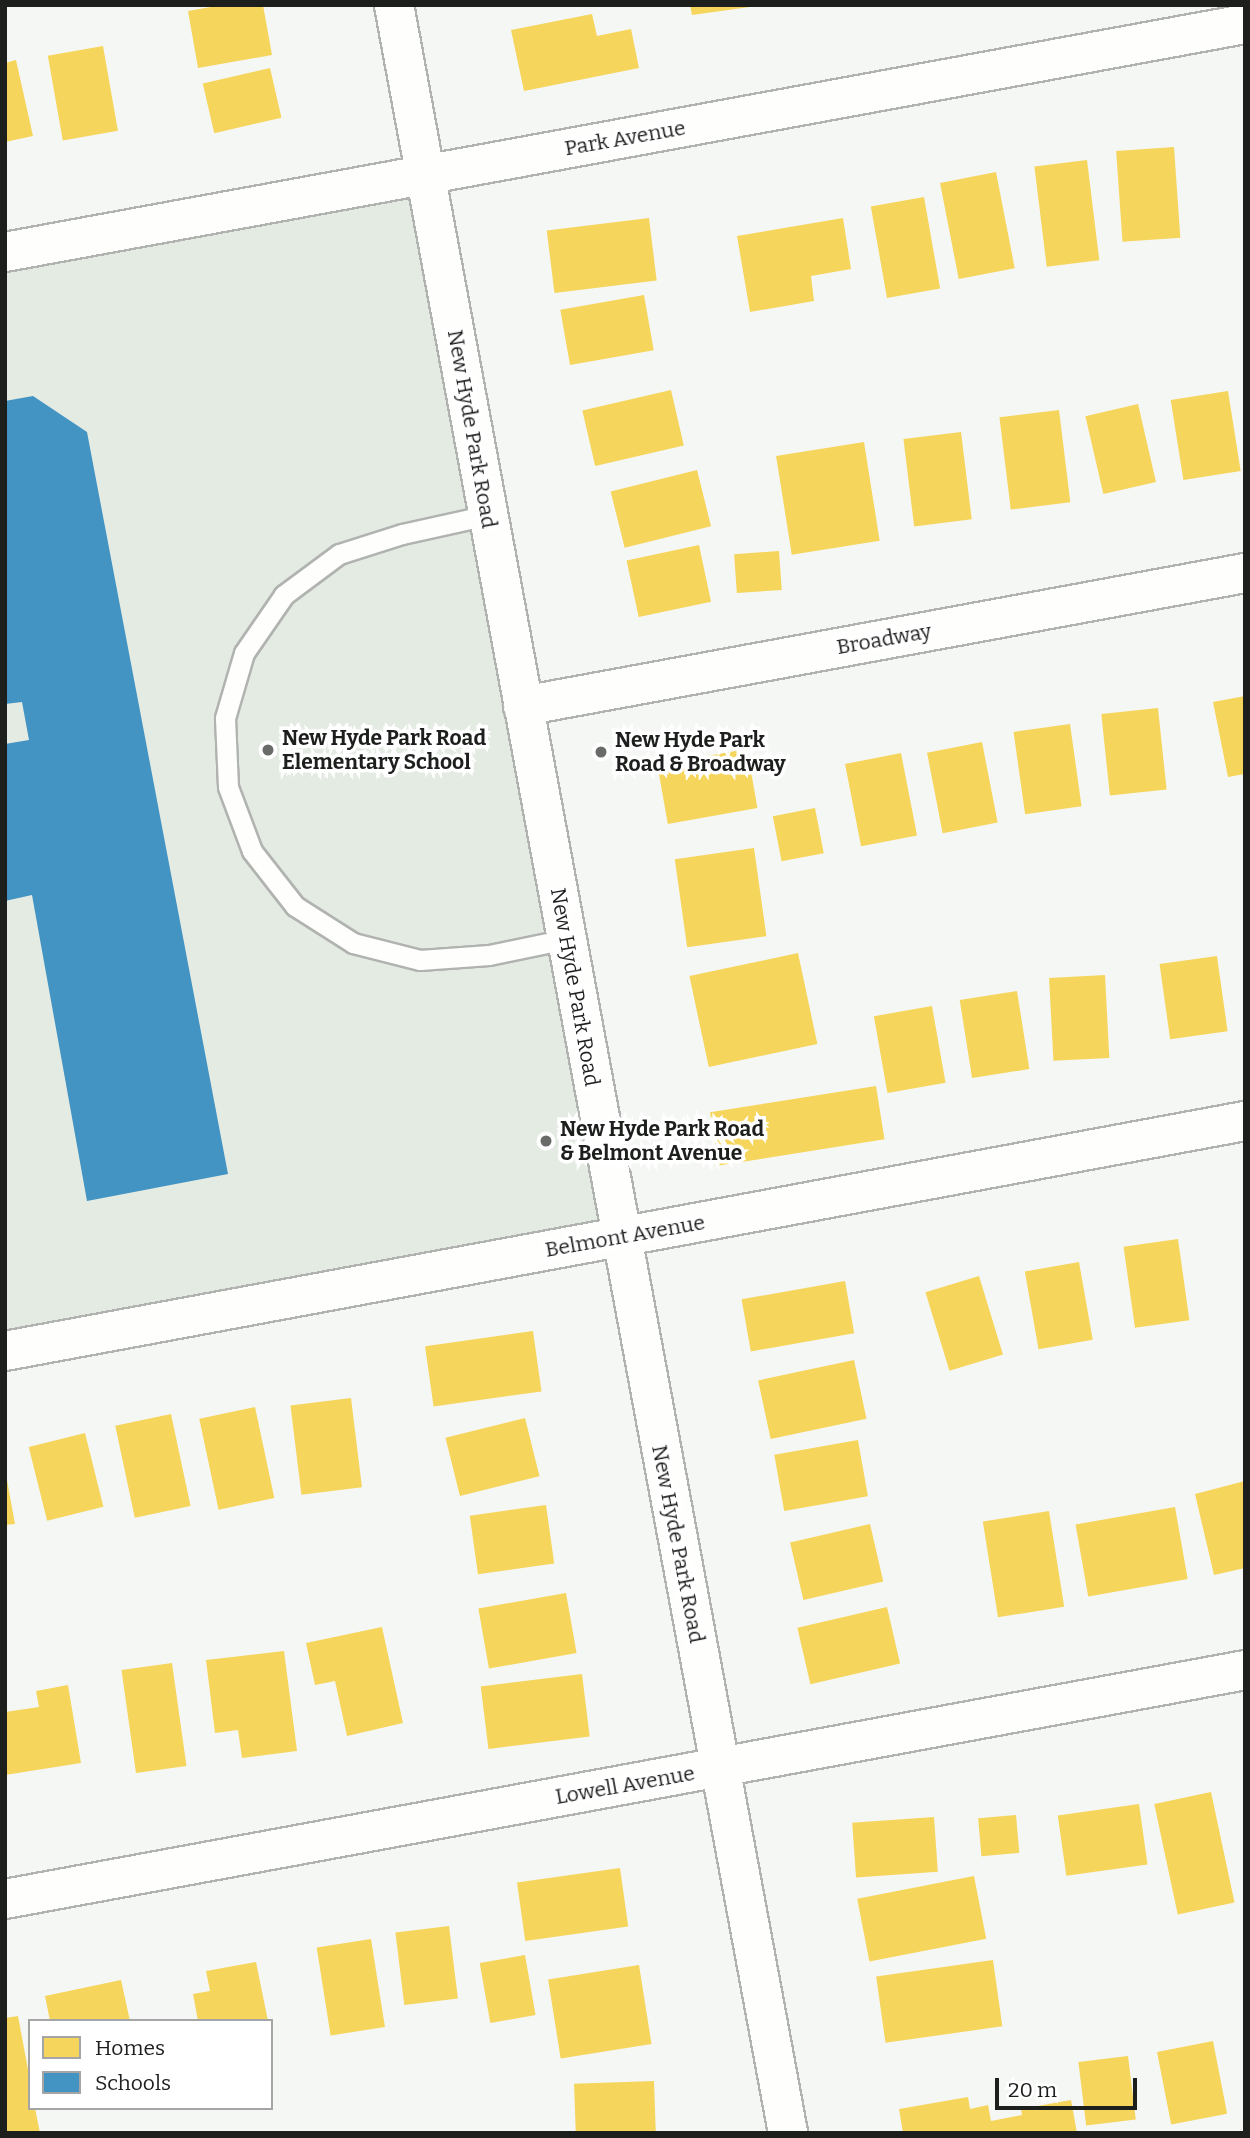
<!DOCTYPE html>
<style>
body{margin:0}
#map{position:relative;width:1250px;height:2138px;overflow:hidden;background:#f5f7f4;font-family:Bitter,serif}
div>[style]{position:absolute}
.built>*{inset:0;background:#e4ebe3}
.homes>*{inset:0;background:#f6d55c;transform-origin:0 0}
.schools>*{inset:0;background:#4393c3}
.roads{filter:drop-shadow(2px 0 #b1b3b1) drop-shadow(-2px 0 #b1b3b1) drop-shadow(0 2px #b1b3b1) drop-shadow(0 -2px #b1b3b1)}
.service>*{height:19px;margin:-9.5px;padding:0 9.5px;transform-origin:9.5px;border-radius:9.5px;background:#fefefd}
.minor>*{height:38px;margin:-19px;padding:0 19px;transform-origin:19px;border-radius:19px;background:#fefefd}
.secondary>*{height:38px;margin:-19px;padding:0 19px;transform-origin:19px;border-radius:19px;background:#fefefd}
.dots>*{width:19px;height:19px;translate:-50% -50%;box-sizing:border-box;border:4px solid #fff;border-radius:50%}
span{translate:-50% -50%;white-space:nowrap;text-align:center;line-height:1.15;-webkit-text-stroke:7px #fff;paint-order:stroke}
.street-label{font-size:21px;color:#1d1f1d}
.poi-label{font-size:21px;color:#1d1f1d;font-weight:700}
.left{translate:0 -50%;text-align:left}
.frame{position:absolute;inset:0;border:7px solid #1d1f1d;pointer-events:none}
.legend{position:absolute;left:28px;top:2019px;width:245px;height:91px;box-sizing:border-box;background:#fff;border:2px solid #a5a5a5;margin:0;padding:9px 12px;list-style:none;font-size:21px;color:#1d1f1d}
.legend li{display:flex;align-items:center;gap:14px;height:35px}
.legend b{width:35px;border:2px solid #a5a5a5}
.scale{position:absolute;left:995px;top:2078px;width:142px;height:32px;box-sizing:border-box;border:4px solid #1d1f1d;border-top:0;padding-left:9px;font-size:21px;line-height:24px;white-space:nowrap;color:#1d1f1d;-webkit-text-stroke:5px #fff;paint-order:stroke}
</style>
<div id="map">
<div class="built">
<div style="clip-path:polygon(428px 188px,620px 1236px,5px 1347px,5px 264px)"></div>
</div>
<div class="homes">
<div style="clip-path:polygon(222px 5px,263px 5px,272px 55px,198px 68px,188px 11px)"></div>
<div style="clip-path:polygon(690px 5px,750px 5px,750px 7px,692px 15px)"></div>
<div style="clip-path:polygon(592px 14px,597px 36px,631px 29px,639px 68px,524px 91px,511px 30px)"></div>
<div style="left:103px;top:46px;width:86px;height:56px;rotate:80deg"></div>
<div style="clip-path:polygon(16px 60px,33px 136px,5px 142px,5px 63px)"></div>
<div style="left:270px;top:68px;width:51px;height:69px;rotate:77deg"></div>
<div style="left:1174px;top:147px;width:91px;height:58px;rotate:86deg"></div>
<div style="left:1087px;top:160px;width:101px;height:53px;rotate:83deg"></div>
<div style="left:996px;top:172px;width:98px;height:57px;rotate:79deg"></div>
<div style="left:924px;top:197px;width:93px;height:54px;rotate:80deg"></div>
<div style="left:649px;top:218px;width:63px;height:103px;rotate:83deg"></div>
<div style="clip-path:polygon(843px 218px,851px 269px,811px 276px,814px 301px,750px 312px,737px 236px)"></div>
<div style="left:644px;top:295px;width:56px;height:85px;rotate:80deg"></div>
<div style="left:671px;top:390px;width:57px;height:91px;rotate:77deg"></div>
<div style="left:1228px;top:391px;width:81px;height:58px;rotate:81deg"></div>
<div style="left:1138px;top:404px;width:80px;height:54px;rotate:77deg"></div>
<div style="left:1059px;top:410px;width:93px;height:60px;rotate:83deg"></div>
<div style="left:961px;top:432px;width:88px;height:58px;rotate:83deg"></div>
<div style="left:864px;top:442px;width:100px;height:89px;rotate:81deg"></div>
<div style="left:697px;top:470px;width:58px;height:89px;rotate:76deg"></div>
<div style="left:699px;top:545px;width:58px;height:74px;rotate:78deg"></div>
<div style="left:779px;top:551px;width:39px;height:45px;rotate:86deg"></div>
<div style="clip-path:polygon(1245px 696px,1245px 774px,1228px 777px,1213px 702px)"></div>
<div style="left:1158px;top:708px;width:82px;height:57px;rotate:84deg"></div>
<div style="left:1070px;top:724px;width:83px;height:57px;rotate:82deg"></div>
<div style="left:982px;top:742px;width:82px;height:56px;rotate:79deg"></div>
<div style="left:747px;top:749px;width:60px;height:91px;rotate:80deg"></div>
<div style="left:901px;top:753px;width:84px;height:57px;rotate:79deg"></div>
<div style="left:815px;top:808px;width:46px;height:43px;rotate:79deg"></div>
<div style="left:754px;top:848px;width:89px;height:80px;rotate:82deg"></div>
<div style="left:798px;top:953px;width:93px;height:111px;rotate:78deg"></div>
<div style="left:1217px;top:956px;width:76px;height:58px;rotate:82deg"></div>
<div style="left:1105px;top:975px;width:83px;height:56px;rotate:87deg"></div>
<div style="left:1017px;top:991px;width:79px;height:58px;rotate:81deg"></div>
<div style="left:932px;top:1006px;width:78px;height:59px;rotate:80deg"></div>
<div style="left:876px;top:1086px;width:54px;height:168px;rotate:81deg"></div>
<div style="left:1178px;top:1239px;width:82px;height:55px;rotate:82deg"></div>
<div style="left:1079px;top:1262px;width:79px;height:55px;rotate:80deg"></div>
<div style="left:979px;top:1276px;width:82px;height:56px;rotate:73deg"></div>
<div style="left:845px;top:1281px;width:53px;height:105px;rotate:80deg"></div>
<div style="left:533px;top:1331px;width:61px;height:109px;rotate:82deg"></div>
<div style="left:854px;top:1360px;width:60px;height:98px;rotate:78deg"></div>
<div style="left:351px;top:1398px;width:90px;height:61px;rotate:83deg"></div>
<div style="left:255px;top:1407px;width:93px;height:57px;rotate:78deg"></div>
<div style="left:171px;top:1414px;width:94px;height:57px;rotate:78deg"></div>
<div style="left:525px;top:1418px;width:60px;height:82px;rotate:76deg"></div>
<div style="left:85px;top:1433px;width:76px;height:58px;rotate:76deg"></div>
<div style="left:858px;top:1440px;width:57px;height:85px;rotate:80deg"></div>
<div style="clip-path:polygon(5px 1469px,15px 1524px,5px 1525px)"></div>
<div style="clip-path:polygon(1245px 1481px,1245px 1568px,1214px 1575px,1195px 1494px)"></div>
<div style="left:546px;top:1505px;width:59px;height:77px;rotate:82deg"></div>
<div style="left:1175px;top:1507px;width:73px;height:101px;rotate:80deg"></div>
<div style="left:1049px;top:1511px;width:97px;height:67px;rotate:81deg"></div>
<div style="left:870px;top:1524px;width:59px;height:82px;rotate:77deg"></div>
<div style="left:566px;top:1593px;width:61px;height:89px;rotate:80deg"></div>
<div style="left:887px;top:1607px;width:58px;height:92px;rotate:77deg"></div>
<div style="clip-path:polygon(382px 1627px,403px 1723px,347px 1736px,335px 1681px,315px 1685px,306px 1643px)"></div>
<div style="clip-path:polygon(284px 1651px,297px 1751px,242px 1758px,238px 1730px,215px 1733px,206px 1660px)"></div>
<div style="left:172px;top:1663px;width:104px;height:51px;rotate:82deg"></div>
<div style="left:582px;top:1674px;width:63px;height:102px;rotate:83deg"></div>
<div style="clip-path:polygon(68px 1685px,81px 1763px,5px 1775px,5px 1712px,39px 1707px,36px 1691px)"></div>
<div style="left:1211px;top:1792px;width:113px;height:58px;rotate:78deg"></div>
<div style="left:1139px;top:1804px;width:61px;height:82px;rotate:82deg"></div>
<div style="left:1016px;top:1815px;width:38px;height:38px;rotate:85deg"></div>
<div style="left:934px;top:1817px;width:55px;height:82px;rotate:86deg"></div>
<div style="left:620px;top:1868px;width:59px;height:104px;rotate:82deg"></div>
<div style="left:974px;top:1876px;width:64px;height:119px;rotate:79deg"></div>
<div style="left:449px;top:1926px;width:73px;height:54px;rotate:83deg"></div>
<div style="left:371px;top:1939px;width:89px;height:55px;rotate:81deg"></div>
<div style="left:525px;top:1955px;width:61px;height:46px;rotate:80deg"></div>
<div style="left:993px;top:1960px;width:67px;height:118px;rotate:82deg"></div>
<div style="clip-path:polygon(256px 1962px,268px 2021px,198px 2021px,193px 1994px,210px 1991px,206px 1971px)"></div>
<div style="left:639px;top:1965px;width:80px;height:92px;rotate:81deg"></div>
<div style="clip-path:polygon(121px 1980px,130px 2021px,50px 2021px,45px 1996px)"></div>
<div style="clip-path:polygon(18px 2016px,30px 2080px,30px 2108px,35px 2108px,40px 2133px,5px 2133px,5px 2018px)"></div>
<div style="left:1213px;top:2041px;width:74px;height:57px;rotate:79deg"></div>
<div style="left:1128px;top:2056px;width:64px;height:50px;rotate:83deg"></div>
<div style="left:654px;top:2081px;width:52px;height:80px;rotate:88deg"></div>
<div style="clip-path:polygon(968px 2097px,970px 2109px,988px 2105px,991px 2121px,1022px 2115px,1021px 2109px,1071px 2100px,1077px 2133px,903px 2133px,899px 2109px)"></div>
</div>
<div class="schools">
<div style="clip-path:polygon(33px 396px,87px 432px,228px 1174px,87px 1201px,32px 895px,5px 901px,5px 744px,29px 740px,22px 702px,5px 704px,5px 401px)"></div>
</div>
<div class="roads">
<div class="service">
<div style="left:488px;top:515px;width:88px;rotate:167.5deg"></div>
<div style="left:402px;top:534px;width:66px;rotate:162.4deg"></div>
<div style="left:339px;top:554px;width:69px;rotate:143.3deg"></div>
<div style="left:284px;top:595px;width:70px;rotate:124.6deg"></div>
<div style="left:244px;top:653px;width:68px;rotate:106.3deg"></div>
<div style="left:225px;top:718px;width:69px;rotate:87.5deg"></div>
<div style="left:228px;top:787px;width:68px;rotate:69.4deg"></div>
<div style="left:252px;top:851px;width:70px;rotate:52deg"></div>
<div style="left:295px;top:906px;width:69px;rotate:32.5deg"></div>
<div style="left:353px;top:943px;width:69px;rotate:14.2deg"></div>
<div style="left:420px;top:960px;width:69px;rotate:-4.1deg"></div>
<div style="left:489px;top:955px;width:79px;rotate:-11.7deg"></div>
</div>
<div class="minor">
<div style="left:5px;top:252px;width:1261px;rotate:-10.42deg"></div>
<div style="left:523px;top:706px;width:734px;rotate:-10.44deg"></div>
<div style="left:5px;top:1351px;width:1261px;rotate:-10.51deg"></div>
<div style="left:5px;top:1899px;width:1261px;rotate:-10.46deg"></div>
</div>
<div class="secondary">
<div style="left:394px;top:5px;width:2164px;rotate:79.51deg"></div>
</div>
</div>
<div class="dots">
<div style="left:268px;top:750px;background:#696b68"></div>
<div style="left:601px;top:752px;background:#696b68"></div>
<div style="left:546px;top:1141px;background:#696b68"></div>
</div>
<div class="street-label">
<span style="left:625px;top:138px;rotate:-10deg">Park Avenue</span>
<span style="left:472px;top:429px;rotate:80deg">New Hyde Park Road</span>
<span style="left:884px;top:639px;rotate:-10deg">Broadway</span>
<span style="left:575px;top:987px;rotate:80deg">New Hyde Park Road</span>
<span style="left:625px;top:1236px;rotate:-10deg">Belmont Avenue</span>
<span style="left:678px;top:1544px;rotate:79deg">New Hyde Park Road</span>
<span style="left:625px;top:1785px;rotate:-10deg">Lowell Avenue</span>
</div>
<div class="poi-label">
<span class="left" style="left:282px;top:750px">New Hyde Park Road<br>Elementary School</span>
<span class="left" style="left:615px;top:752px">New Hyde Park<br>Road &amp; Broadway</span>
<span class="left" style="left:560px;top:1141px">New Hyde Park Road<br>&amp; Belmont Avenue</span>
</div>
<div class="frame"></div>
<ul class="legend">
<li><b style="height:19px;background:#f6d55c"></b>Homes</li>
<li><b style="height:19px;background:#4393c3"></b>Schools</li>
</ul>
<div class="scale">20 m</div>
</div>
